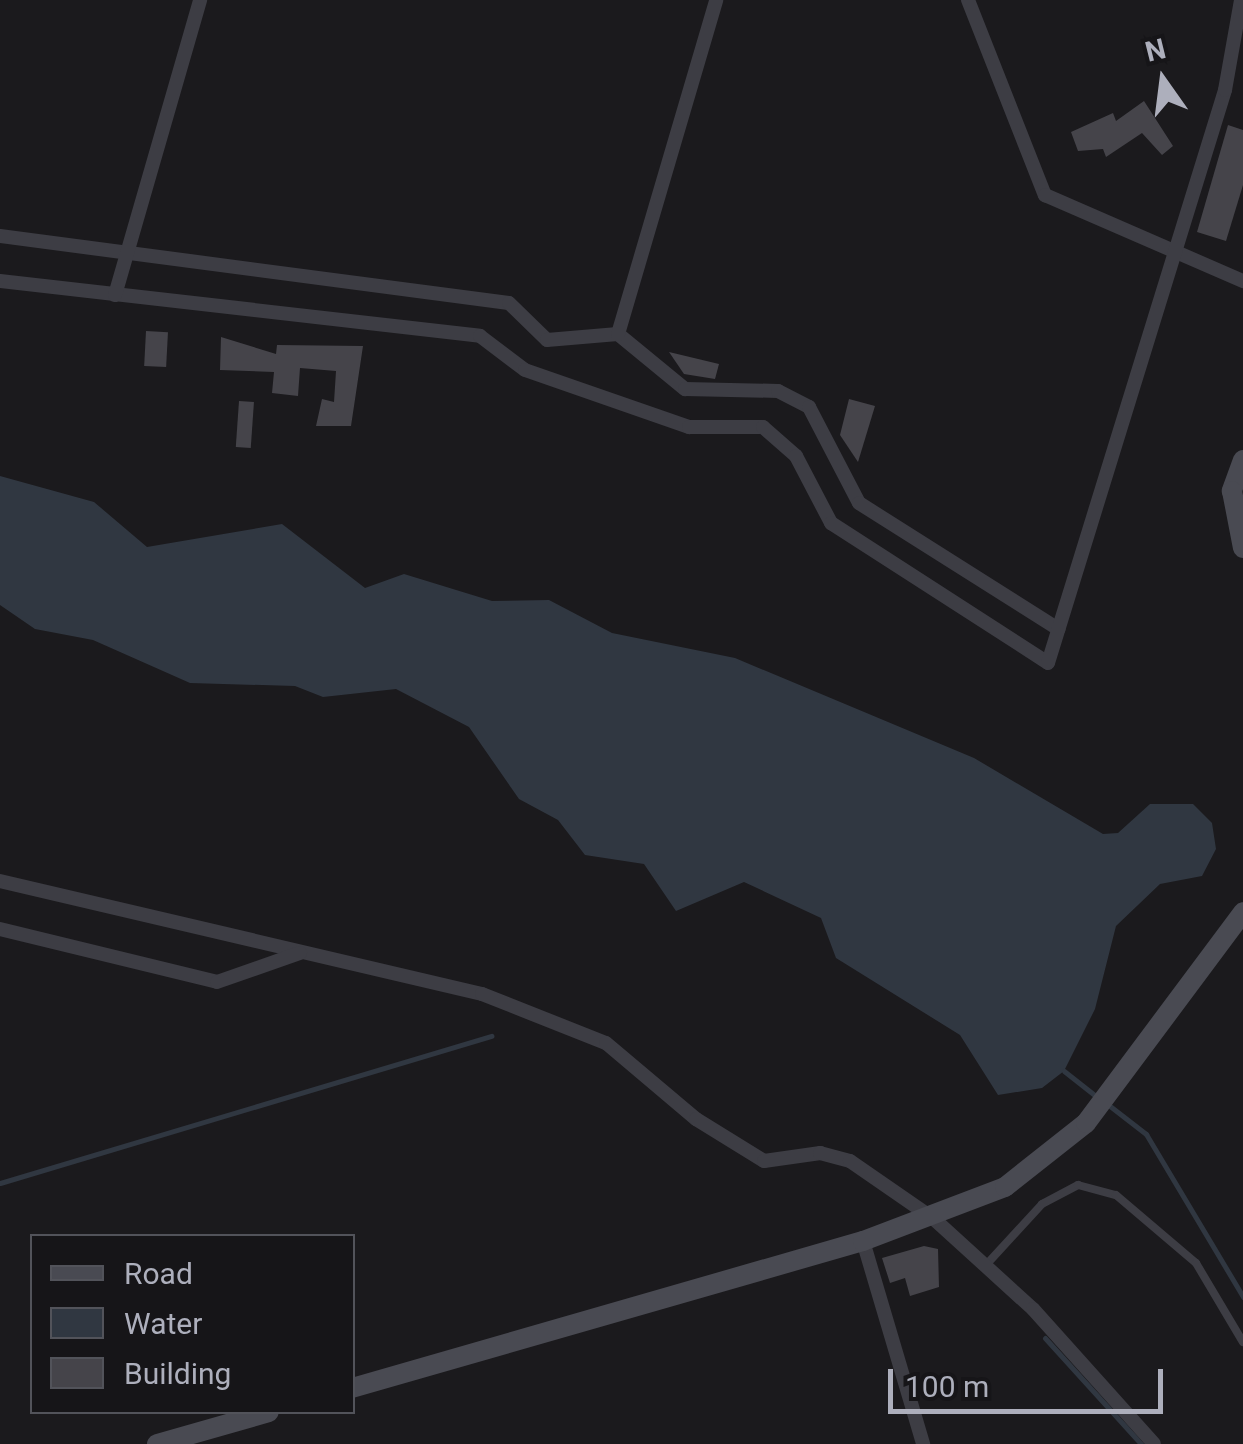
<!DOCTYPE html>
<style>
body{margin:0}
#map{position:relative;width:1243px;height:1444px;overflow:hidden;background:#1b1a1d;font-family:Roboto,sans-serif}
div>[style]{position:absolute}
.water>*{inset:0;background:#303741}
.stream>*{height:5px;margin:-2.5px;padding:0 2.5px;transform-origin:2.5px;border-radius:2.5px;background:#303741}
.building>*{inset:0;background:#45444a;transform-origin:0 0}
.lane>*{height:8px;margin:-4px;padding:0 4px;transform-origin:4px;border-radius:4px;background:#3d3d44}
.street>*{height:14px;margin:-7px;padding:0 7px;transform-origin:7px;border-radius:7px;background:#3d3d44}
.secondary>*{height:20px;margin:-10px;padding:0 10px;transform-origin:10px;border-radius:10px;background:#494a52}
span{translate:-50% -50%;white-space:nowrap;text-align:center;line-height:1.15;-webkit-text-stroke:8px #161518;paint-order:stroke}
.legend{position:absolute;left:30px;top:1234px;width:325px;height:180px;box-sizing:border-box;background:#161518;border:2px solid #52535a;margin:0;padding:12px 18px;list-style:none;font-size:30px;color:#adafbc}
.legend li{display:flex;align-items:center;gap:20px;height:50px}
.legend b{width:50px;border:2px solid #52535a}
.north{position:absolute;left:1113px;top:30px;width:100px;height:100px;-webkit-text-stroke:8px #161518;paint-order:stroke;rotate:346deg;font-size:28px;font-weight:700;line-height:40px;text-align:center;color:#adafbc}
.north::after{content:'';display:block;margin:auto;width:35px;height:45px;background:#adafbc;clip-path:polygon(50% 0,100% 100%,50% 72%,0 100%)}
.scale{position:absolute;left:888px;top:1369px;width:275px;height:45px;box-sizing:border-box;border:5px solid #adafbc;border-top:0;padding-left:12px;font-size:30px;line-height:35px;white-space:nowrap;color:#adafbc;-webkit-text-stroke:8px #161518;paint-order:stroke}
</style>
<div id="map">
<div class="water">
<div style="clip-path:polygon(0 476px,94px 502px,147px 547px,282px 524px,365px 588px,404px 574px,492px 601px,549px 600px,612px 633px,735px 658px,974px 758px,1103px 834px,1118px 833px,1150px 804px,1193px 804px,1212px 823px,1216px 849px,1202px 876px,1160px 884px,1116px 926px,1095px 1009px,1064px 1071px,1042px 1088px,998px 1095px,960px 1035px,836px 958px,821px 918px,744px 882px,676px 911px,644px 864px,585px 855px,558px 820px,519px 799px,469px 727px,396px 689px,323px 697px,295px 686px,190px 683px,93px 640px,35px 629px,0 605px)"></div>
</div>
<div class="stream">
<div style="left:1064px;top:1071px;width:42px;rotate:38.2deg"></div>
<div style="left:1106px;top:1103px;width:51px;rotate:37.8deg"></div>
<div style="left:1146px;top:1134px;width:190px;rotate:59.2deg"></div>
<div style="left:0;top:1183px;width:513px;rotate:-16.67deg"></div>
<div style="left:1045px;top:1338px;width:143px;rotate:47.8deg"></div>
</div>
<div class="building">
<div style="clip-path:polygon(1144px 101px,1173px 146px,1162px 155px,1142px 133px,1106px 157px,1103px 149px,1078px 151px,1071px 132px,1113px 113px,1116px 121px)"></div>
<div style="clip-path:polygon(1228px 125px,1243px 130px,1243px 185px,1226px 241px,1197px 232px)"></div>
<div style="left:146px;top:331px;width:22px;height:35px;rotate:3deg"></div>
<div style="clip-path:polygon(221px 337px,276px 354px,277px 345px,363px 346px,351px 426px,316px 426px,322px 399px,334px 402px,336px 371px,300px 368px,298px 396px,272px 393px,274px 372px,220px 370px)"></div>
<div style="clip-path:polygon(669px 352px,719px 364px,715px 379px,684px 374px)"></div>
<div style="clip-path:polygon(849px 399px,875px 406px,858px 462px,840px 435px)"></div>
<div style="left:239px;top:401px;width:15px;height:46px;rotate:4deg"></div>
<div style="clip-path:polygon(924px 1246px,938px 1249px,939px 1287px,910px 1296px,905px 1278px,890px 1283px,882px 1258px)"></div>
</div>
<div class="lane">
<div style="left:986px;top:1265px;width:83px;rotate:-47.4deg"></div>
<div style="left:1042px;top:1204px;width:41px;rotate:-27.8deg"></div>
<div style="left:1078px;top:1185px;width:39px;rotate:15deg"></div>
<div style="left:1116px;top:1195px;width:105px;rotate:40.4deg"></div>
<div style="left:1196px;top:1263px;width:92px;rotate:59.3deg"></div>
</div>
<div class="street">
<div style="left:968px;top:0;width:210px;rotate:68.5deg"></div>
<div style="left:1045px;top:195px;width:216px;rotate:23.5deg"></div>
<div style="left:0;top:236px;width:513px;rotate:7.5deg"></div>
<div style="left:509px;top:303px;width:53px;rotate:44.2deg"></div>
<div style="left:547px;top:340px;width:71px;rotate:-4.8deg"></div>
<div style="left:618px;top:334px;width:87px;rotate:39.4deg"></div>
<div style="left:685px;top:389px;width:93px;rotate:1.2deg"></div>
<div style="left:778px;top:391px;width:35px;rotate:27deg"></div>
<div style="left:809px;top:407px;width:108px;rotate:62.5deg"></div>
<div style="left:859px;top:503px;width:236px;rotate:32.3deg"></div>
<div style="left:0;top:281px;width:483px;rotate:6.5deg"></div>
<div style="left:480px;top:336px;width:56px;rotate:37.1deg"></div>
<div style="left:525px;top:370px;width:174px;rotate:19.2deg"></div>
<div style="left:689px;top:427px;width:74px"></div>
<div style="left:763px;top:427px;width:44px;rotate:41.3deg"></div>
<div style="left:796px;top:456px;width:76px;rotate:62.4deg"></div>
<div style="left:831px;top:523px;width:258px;rotate:32.8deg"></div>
<div style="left:1048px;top:663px;width:600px;rotate:-72.83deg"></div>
<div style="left:1225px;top:90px;width:91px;rotate:-79.9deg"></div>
<div style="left:115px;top:295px;width:307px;rotate:-73.9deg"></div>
<div style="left:618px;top:334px;width:348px;rotate:-73.6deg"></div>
<div style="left:0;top:881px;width:495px;rotate:13.2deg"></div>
<div style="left:482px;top:994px;width:133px;rotate:21.6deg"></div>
<div style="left:606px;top:1043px;width:118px;rotate:40.2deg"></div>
<div style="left:696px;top:1119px;width:80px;rotate:31.7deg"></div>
<div style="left:764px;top:1161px;width:57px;rotate:-8.1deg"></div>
<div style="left:820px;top:1153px;width:31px;rotate:15deg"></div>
<div style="left:850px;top:1161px;width:102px;rotate:34.6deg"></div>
<div style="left:934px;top:1219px;width:134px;rotate:42.3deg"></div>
<div style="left:1033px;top:1309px;width:181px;rotate:48.1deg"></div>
<div style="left:0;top:929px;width:223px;rotate:13.7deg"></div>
<div style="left:217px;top:982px;width:88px;rotate:-19.3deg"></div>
<div style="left:863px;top:1241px;width:212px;rotate:73.5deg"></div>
</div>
<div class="secondary">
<div style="left:1243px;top:460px;width:33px;rotate:110deg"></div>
<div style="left:1232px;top:491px;width:58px;rotate:79.1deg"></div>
<div style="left:352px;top:1388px;width:532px;rotate:-16.05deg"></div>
<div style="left:863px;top:1241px;width:152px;rotate:-20.8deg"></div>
<div style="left:1005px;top:1187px;width:103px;rotate:-38.3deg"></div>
<div style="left:1086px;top:1123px;width:263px;rotate:-53.3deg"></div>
<div style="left:157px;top:1444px;width:116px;rotate:-15.9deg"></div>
</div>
<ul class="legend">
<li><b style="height:12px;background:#494a52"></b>Road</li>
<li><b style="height:28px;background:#303741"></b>Water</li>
<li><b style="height:28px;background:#45444a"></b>Building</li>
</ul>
<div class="north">N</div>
<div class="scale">100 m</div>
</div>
